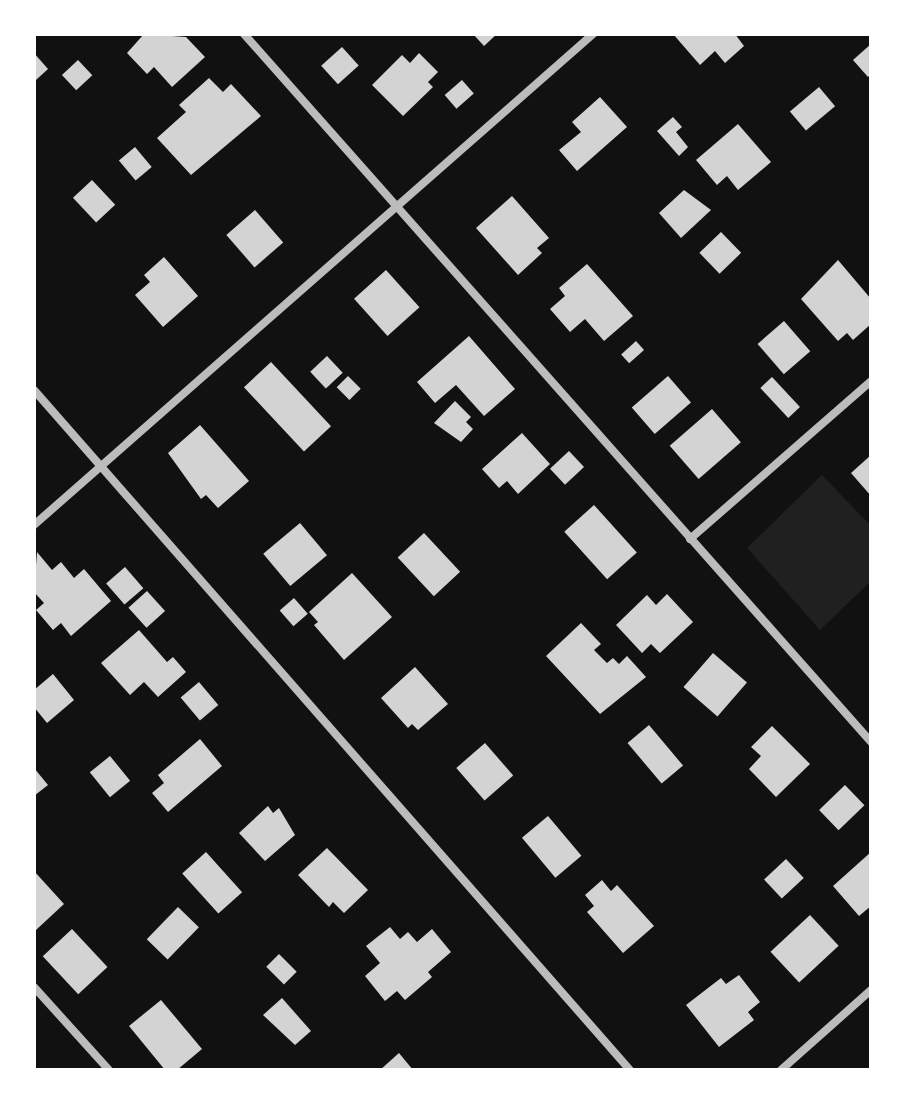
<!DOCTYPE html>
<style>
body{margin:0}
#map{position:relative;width:905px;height:1104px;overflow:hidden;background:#111;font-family:"Nunito Sans",sans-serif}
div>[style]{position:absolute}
.green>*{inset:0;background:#202020}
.building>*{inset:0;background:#d3d3d3;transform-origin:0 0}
.minor>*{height:8px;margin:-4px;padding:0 4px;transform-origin:4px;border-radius:4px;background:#bcbcbc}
span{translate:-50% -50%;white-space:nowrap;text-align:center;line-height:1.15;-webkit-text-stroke:6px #fff;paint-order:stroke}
.frame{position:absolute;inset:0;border:36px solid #fff;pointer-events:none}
</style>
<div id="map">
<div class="green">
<div style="clip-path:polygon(822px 475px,871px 526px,871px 581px,820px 630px,747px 548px)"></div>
</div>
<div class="building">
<div style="clip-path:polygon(144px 34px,186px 37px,205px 57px,172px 87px,154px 67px,147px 74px,127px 53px)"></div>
<div style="clip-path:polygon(473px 34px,497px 34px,484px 46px)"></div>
<div style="clip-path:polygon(673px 34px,735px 34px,744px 46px,725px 63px,715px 51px,700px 65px)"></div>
<div style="clip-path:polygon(871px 44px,871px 74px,868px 77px,853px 60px)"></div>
<div style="left:342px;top:47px;width:25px;height:28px;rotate:48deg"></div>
<div style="clip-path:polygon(34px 53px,48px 69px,36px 80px,34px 77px)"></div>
<div style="clip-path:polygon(419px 53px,438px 72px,428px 82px,433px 87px,403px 116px,372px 85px,402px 55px,410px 63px)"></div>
<div style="left:78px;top:60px;width:21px;height:22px;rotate:47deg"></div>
<div style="clip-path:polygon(209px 78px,223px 92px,231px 84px,261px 116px,191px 175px,157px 138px,186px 112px,179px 105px)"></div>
<div style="left:462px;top:80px;width:18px;height:23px;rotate:49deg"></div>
<div style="left:819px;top:87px;width:25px;height:38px;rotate:50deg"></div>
<div style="clip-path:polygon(600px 97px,627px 127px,577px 171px,559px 150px,581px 132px,572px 122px)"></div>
<div style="clip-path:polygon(673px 117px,682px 127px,676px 132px,688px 147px,679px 156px,657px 131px)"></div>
<div style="clip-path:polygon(738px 124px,771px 162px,738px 190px,727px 176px,717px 185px,696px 160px)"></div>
<div style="left:135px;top:147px;width:26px;height:21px;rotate:50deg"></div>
<div style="left:92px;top:180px;width:34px;height:26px;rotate:47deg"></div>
<div style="clip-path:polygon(684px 190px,711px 210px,681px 238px,659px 213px)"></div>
<div style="clip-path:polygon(512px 196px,549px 238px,537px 248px,542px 253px,518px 275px,476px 228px)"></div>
<div style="left:255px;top:210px;width:43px;height:38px;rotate:49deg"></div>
<div style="left:721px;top:232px;width:29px;height:30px;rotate:46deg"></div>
<div style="clip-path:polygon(164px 257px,198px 296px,163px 327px,135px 295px,150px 282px,144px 275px)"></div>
<div style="clip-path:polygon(838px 260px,871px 299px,871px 324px,853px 340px,847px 333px,838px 341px,801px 299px)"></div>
<div style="clip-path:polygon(587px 264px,633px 316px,604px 341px,585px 319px,570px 332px,550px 309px,565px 296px,559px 288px)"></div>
<div style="left:386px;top:270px;width:50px;height:43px;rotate:48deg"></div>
<div style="left:784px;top:321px;width:40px;height:35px;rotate:49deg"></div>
<div style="clip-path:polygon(469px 336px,515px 389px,484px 416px,456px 385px,435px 403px,417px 382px)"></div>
<div style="left:636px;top:341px;width:12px;height:20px;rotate:48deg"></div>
<div style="left:327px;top:356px;width:23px;height:23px;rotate:47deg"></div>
<div style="left:271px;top:362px;width:88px;height:37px;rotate:47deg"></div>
<div style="left:348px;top:376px;width:18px;height:16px;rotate:45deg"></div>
<div style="left:668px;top:376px;width:35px;height:48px;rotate:49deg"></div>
<div style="left:772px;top:377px;width:41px;height:16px;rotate:47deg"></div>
<div style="clip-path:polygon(455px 401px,471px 417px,466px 422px,473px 429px,461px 442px,434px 423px)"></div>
<div style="left:712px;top:409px;width:44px;height:56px;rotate:49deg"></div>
<div style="clip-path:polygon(200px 425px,249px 481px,218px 508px,206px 495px,201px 499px,168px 453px)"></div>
<div style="clip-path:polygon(522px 433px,550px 464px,518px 494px,507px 481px,499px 488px,482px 469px)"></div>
<div style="left:569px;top:451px;width:22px;height:26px;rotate:47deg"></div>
<div style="clip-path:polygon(871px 455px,871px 496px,851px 473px)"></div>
<div style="left:594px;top:505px;width:64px;height:40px;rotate:48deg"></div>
<div style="left:300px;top:523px;width:42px;height:48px;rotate:50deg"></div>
<div style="left:424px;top:533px;width:53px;height:36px;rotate:47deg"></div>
<div style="clip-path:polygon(37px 552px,52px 570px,61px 562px,74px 578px,84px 569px,111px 601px,71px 636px,61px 623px,53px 630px,36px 610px,44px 603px,34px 592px)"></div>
<div style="left:125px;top:567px;width:28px;height:25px;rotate:49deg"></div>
<div style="clip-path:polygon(352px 573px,392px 617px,344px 660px,314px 625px,318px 622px,309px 612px)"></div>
<div style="left:147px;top:591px;width:27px;height:25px;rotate:48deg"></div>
<div style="clip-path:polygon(667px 594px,693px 622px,660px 653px,651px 644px,642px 653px,616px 625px,647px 595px,656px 605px)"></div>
<div style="left:294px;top:598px;width:21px;height:19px;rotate:49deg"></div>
<div style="clip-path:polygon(581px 623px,601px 644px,594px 650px,607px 663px,613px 658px,619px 664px,627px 656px,646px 677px,600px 714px,546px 656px)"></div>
<div style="clip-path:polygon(139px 630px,167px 662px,173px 657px,186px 672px,158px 697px,144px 682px,130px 695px,101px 663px)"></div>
<div style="left:713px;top:653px;width:45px;height:45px;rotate:41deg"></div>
<div style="clip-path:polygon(415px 667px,448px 704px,418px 730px,412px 724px,408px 728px,381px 698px)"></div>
<div style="clip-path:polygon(53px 674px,74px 700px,47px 723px,34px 707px,34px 690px)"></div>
<div style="left:199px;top:682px;width:30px;height:24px;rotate:50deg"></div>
<div style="left:649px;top:725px;width:53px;height:28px;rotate:50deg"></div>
<div style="clip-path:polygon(772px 726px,810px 764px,776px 797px,749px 769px,761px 756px,751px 747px)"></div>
<div style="clip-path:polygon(200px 739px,222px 766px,168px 812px,152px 793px,164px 783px,158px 775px)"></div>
<div style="left:485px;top:743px;width:43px;height:38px;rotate:49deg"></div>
<div style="left:110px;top:756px;width:32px;height:26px;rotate:51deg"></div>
<div style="clip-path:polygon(34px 768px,48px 785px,34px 796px)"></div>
<div style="left:845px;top:785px;width:28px;height:36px;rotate:46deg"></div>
<div style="clip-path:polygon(268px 806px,273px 813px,279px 808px,295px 835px,265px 861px,239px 833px)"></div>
<div style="left:548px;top:816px;width:52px;height:34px;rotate:50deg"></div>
<div style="clip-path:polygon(327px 848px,368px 890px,344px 913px,333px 902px,329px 907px,298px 875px)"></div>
<div style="left:206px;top:852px;width:54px;height:32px;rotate:48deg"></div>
<div style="clip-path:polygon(871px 852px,871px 906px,859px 916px,833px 886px)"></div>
<div style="left:786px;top:859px;width:26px;height:30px;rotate:47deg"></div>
<div style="clip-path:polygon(34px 871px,64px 904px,36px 930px,34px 927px)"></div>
<div style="clip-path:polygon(602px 880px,611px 891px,617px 885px,654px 926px,623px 953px,587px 912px,594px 906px,585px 895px)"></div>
<div style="left:178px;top:907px;width:29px;height:45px;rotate:44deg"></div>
<div style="left:810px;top:915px;width:42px;height:54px;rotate:47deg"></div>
<div style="clip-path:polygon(390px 927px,400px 939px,408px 932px,417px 942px,432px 929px,451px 952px,428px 972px,432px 977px,405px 1000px,397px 991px,385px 1001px,365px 976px,380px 963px,366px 946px)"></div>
<div style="left:72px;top:929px;width:52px;height:40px;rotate:47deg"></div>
<div style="left:279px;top:954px;width:25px;height:18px;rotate:45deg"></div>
<div style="clip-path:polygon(739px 975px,760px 1002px,748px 1012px,754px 1020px,719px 1047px,686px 1005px,721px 978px,726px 984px)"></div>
<div style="clip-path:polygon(282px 998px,311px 1031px,295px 1045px,263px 1015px)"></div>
<div style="clip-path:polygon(161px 1000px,202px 1049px,177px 1070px,165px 1070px,129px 1026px)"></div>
<div style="clip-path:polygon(399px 1053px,413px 1070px,380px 1070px)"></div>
</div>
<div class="minor">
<div style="left:244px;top:34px;width:946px;rotate:48.47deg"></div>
<div style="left:34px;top:390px;width:904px;rotate:48.77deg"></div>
<div style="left:34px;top:525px;width:744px;rotate:-41.29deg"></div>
<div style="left:690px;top:539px;width:240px;rotate:-41.1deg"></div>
<div style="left:34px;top:987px;width:112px;rotate:47.9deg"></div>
<div style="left:781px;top:1070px;width:120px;rotate:-41.6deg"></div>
</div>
<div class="frame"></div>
</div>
